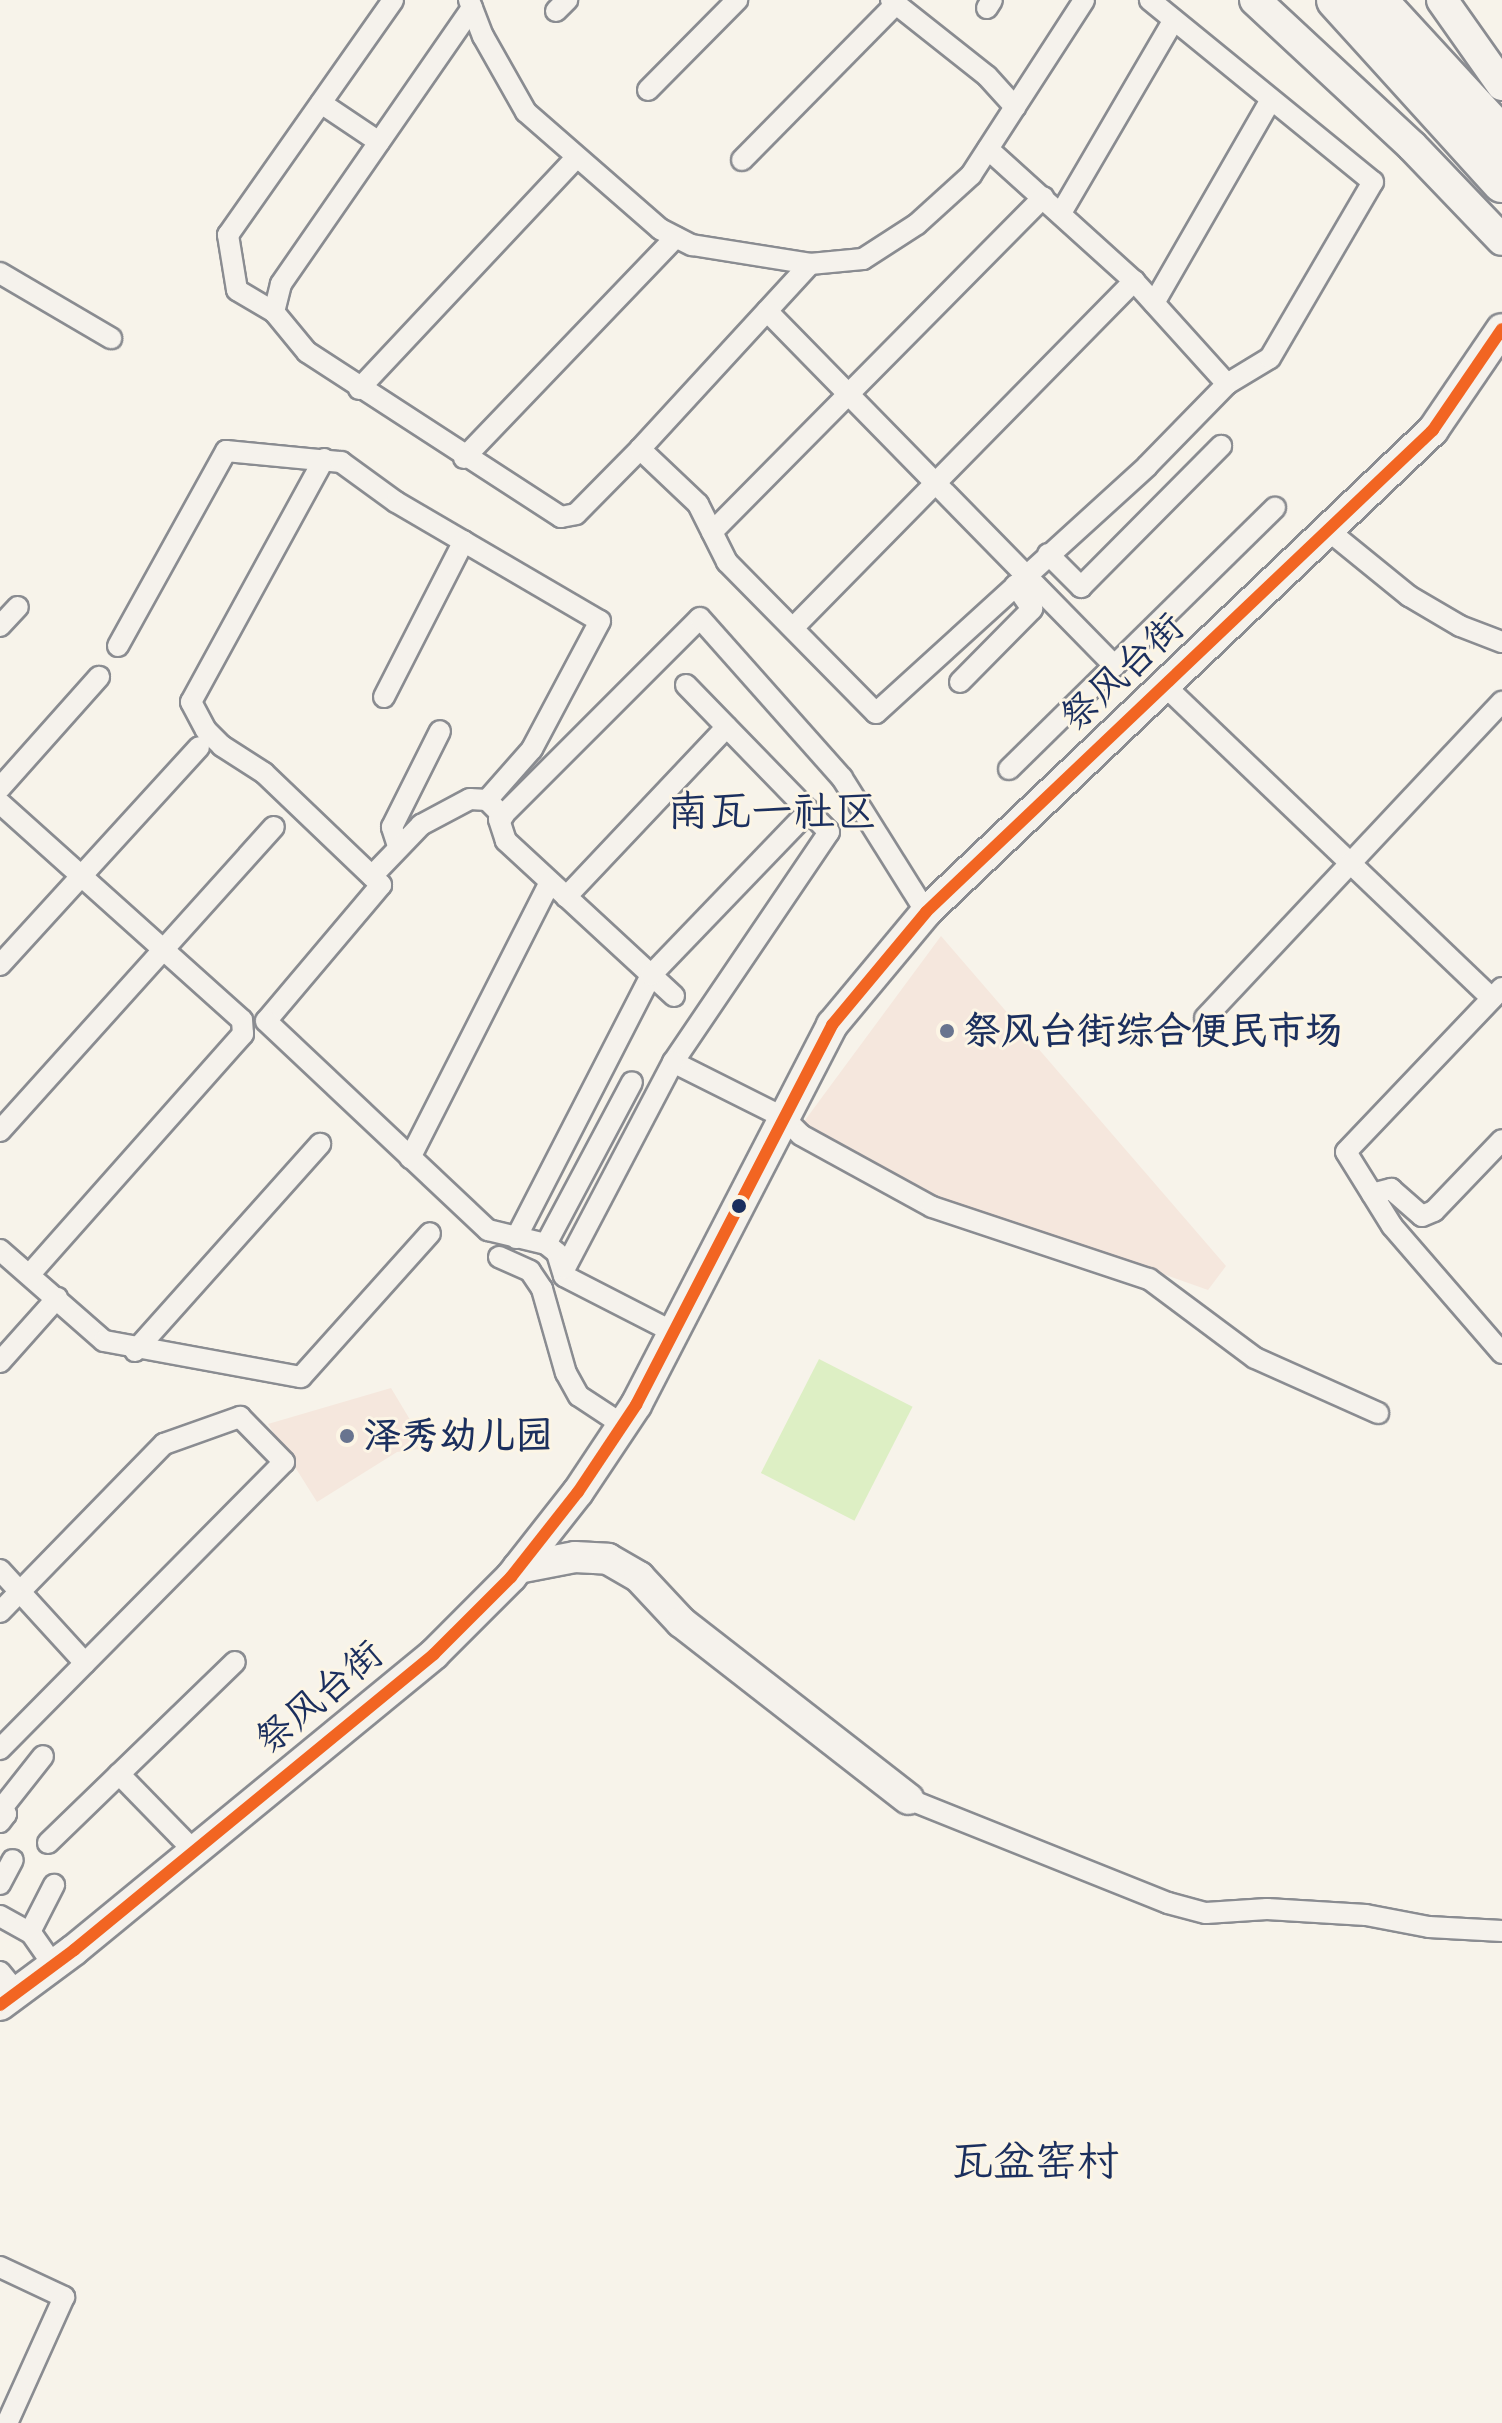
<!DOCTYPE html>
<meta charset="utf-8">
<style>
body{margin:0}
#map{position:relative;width:1502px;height:2423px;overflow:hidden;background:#f7f3ea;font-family:Caveat,"LXGW WenKai TC",sans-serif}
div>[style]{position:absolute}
.built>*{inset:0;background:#f5e7dd}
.green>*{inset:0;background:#ddefc4;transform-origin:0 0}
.roads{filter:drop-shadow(2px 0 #8a8c91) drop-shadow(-2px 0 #8a8c91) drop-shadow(0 2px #8a8c91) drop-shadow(0 -2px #8a8c91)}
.street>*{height:20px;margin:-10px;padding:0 10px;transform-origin:10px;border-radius:10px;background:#f5f2ec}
.secondary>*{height:30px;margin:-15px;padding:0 15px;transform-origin:15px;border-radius:15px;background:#f5f2ec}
.highway>*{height:38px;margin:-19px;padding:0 19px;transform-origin:19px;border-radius:19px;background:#f5f2ec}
.bus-1>*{height:12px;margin:-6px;padding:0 6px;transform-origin:6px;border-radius:6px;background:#f26522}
.dots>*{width:22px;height:22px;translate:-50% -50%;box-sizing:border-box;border:4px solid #fcf5e5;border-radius:50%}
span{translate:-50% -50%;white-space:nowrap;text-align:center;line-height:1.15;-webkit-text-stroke:6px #fcf5e5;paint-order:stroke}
.street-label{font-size:38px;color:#1b2f5e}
.poi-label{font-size:38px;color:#1b2f5e;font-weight:700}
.left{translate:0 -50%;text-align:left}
.quarter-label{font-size:42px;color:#1b2f5e}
</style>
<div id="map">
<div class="built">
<div style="clip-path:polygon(941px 936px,1226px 1266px,1208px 1290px,1008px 1219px,947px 1210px,800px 1127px)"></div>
<div style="clip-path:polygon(391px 1388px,427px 1448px,397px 1452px,317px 1502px,268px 1424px)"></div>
</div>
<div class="green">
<div style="left:819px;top:1359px;width:105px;height:128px;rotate:27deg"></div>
</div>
<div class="roads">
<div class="street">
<div style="left:469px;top:0;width:39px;rotate:69deg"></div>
<div style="left:483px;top:36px;width:87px;rotate:60.5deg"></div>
<div style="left:526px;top:112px;width:178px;rotate:41.1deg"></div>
<div style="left:660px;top:229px;width:36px;rotate:27deg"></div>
<div style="left:692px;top:245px;width:120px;rotate:9.1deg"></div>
<div style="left:810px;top:264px;width:53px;rotate:-5.4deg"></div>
<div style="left:863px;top:259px;width:64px;rotate:-32.9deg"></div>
<div style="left:917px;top:224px;width:73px;rotate:-42.2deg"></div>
<div style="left:971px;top:175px;width:208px;rotate:-57.1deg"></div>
<div style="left:891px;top:0;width:122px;rotate:38.4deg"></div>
<div style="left:987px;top:76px;width:42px;rotate:47.9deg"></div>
<div style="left:472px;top:8px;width:336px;rotate:124.7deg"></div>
<div style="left:281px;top:284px;width:29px;rotate:104deg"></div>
<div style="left:274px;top:312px;width:52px;rotate:50.5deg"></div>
<div style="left:307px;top:352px;width:303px;rotate:33deg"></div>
<div style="left:561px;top:517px;width:15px;rotate:-11deg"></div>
<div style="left:576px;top:514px;width:91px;rotate:-45.4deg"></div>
<div style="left:640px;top:449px;width:251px;rotate:-47.4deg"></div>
<div style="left:987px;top:8px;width:9px;rotate:-58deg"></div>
<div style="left:556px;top:11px;width:16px;rotate:-45deg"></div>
<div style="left:648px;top:90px;width:127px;rotate:-45.3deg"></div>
<div style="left:321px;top:103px;width:70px;rotate:33.9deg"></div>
<div style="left:988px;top:149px;width:197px;rotate:42.1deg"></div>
<div style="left:1134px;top:281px;width:139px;rotate:47.9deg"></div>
<div style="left:742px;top:160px;width:219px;rotate:-45.4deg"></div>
<div style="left:1061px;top:213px;width:222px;rotate:-59.7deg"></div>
<div style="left:0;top:273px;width:129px;rotate:30.4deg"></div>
<div style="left:1154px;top:303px;width:233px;rotate:-60.1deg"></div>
<div style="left:767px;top:311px;width:497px;rotate:45.6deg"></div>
<div style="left:274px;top:312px;width:43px;rotate:-149.3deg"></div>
<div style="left:237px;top:290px;width:56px;rotate:-99.3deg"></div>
<div style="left:228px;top:235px;width:287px;rotate:-54.9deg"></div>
<div style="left:359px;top:389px;width:317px;rotate:-46.8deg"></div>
<div style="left:640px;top:449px;width:80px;rotate:43.5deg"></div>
<div style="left:698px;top:504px;width:65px;rotate:63.4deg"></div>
<div style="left:727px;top:562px;width:212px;rotate:45.4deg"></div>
<div style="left:876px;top:713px;width:367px;rotate:-42.3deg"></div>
<div style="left:1147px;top:466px;width:115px;rotate:-45.7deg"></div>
<div style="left:1227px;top:384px;width:50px;rotate:-31.2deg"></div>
<div style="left:1270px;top:358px;width:204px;rotate:-59.7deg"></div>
<div style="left:1373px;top:182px;width:288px;rotate:-140.8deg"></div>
<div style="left:464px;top:458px;width:306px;rotate:-46.2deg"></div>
<div style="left:324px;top:459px;width:277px;rotate:118.7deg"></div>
<div style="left:191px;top:702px;width:32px;rotate:62deg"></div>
<div style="left:206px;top:730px;width:23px;rotate:45deg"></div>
<div style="left:222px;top:746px;width:50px;rotate:32.7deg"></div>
<div style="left:264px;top:773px;width:162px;rotate:43.7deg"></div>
<div style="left:381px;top:885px;width:178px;rotate:130.2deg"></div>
<div style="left:266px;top:1021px;width:305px;rotate:43.3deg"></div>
<div style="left:488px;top:1230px;width:60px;rotate:13.6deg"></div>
<div style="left:546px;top:1244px;width:14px;rotate:39deg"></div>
<div style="left:557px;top:1253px;width:24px;rotate:73deg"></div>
<div style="left:564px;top:1276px;width:123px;rotate:27.2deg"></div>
<div style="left:1329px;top:531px;width:103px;rotate:39.1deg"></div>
<div style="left:1409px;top:596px;width:59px;rotate:30.5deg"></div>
<div style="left:1460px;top:626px;width:45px;rotate:20.9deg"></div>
<div style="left:712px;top:532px;width:471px;rotate:-45.3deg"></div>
<div style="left:1048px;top:554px;width:47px;rotate:45deg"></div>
<div style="left:1081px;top:587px;width:199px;rotate:-45.2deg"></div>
<div style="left:0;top:626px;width:26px;rotate:-47deg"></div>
<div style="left:793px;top:628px;width:487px;rotate:-45.5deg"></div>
<div style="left:118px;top:646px;width:223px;rotate:-61deg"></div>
<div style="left:226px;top:451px;width:116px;rotate:5.5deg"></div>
<div style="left:341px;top:462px;width:68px;rotate:36deg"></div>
<div style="left:396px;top:502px;width:236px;rotate:30.3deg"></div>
<div style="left:600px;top:621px;width:145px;rotate:118deg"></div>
<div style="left:532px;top:749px;width:68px;rotate:131.4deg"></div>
<div style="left:487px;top:800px;width:23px;rotate:45deg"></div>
<div style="left:960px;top:682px;width:103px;rotate:-45.4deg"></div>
<div style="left:1032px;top:609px;width:29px;rotate:-125deg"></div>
<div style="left:686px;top:685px;width:205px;rotate:45.8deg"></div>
<div style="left:829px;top:832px;width:278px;rotate:124.1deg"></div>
<div style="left:673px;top:1062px;width:123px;rotate:26.6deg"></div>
<div style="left:783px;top:1117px;width:25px;rotate:45deg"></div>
<div style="left:801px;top:1135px;width:149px;rotate:28.8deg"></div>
<div style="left:932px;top:1207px;width:229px;rotate:18.4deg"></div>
<div style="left:1149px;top:1279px;width:132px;rotate:36.7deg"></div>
<div style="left:1255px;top:1358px;width:135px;rotate:24.1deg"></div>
<div style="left:1165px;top:686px;width:452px;rotate:43.7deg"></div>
<div style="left:384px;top:697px;width:175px;rotate:-62.9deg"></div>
<div style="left:1009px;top:769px;width:373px;rotate:-44.5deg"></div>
<div style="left:0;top:788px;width:149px;rotate:-48.3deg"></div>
<div style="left:0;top:803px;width:325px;rotate:41.9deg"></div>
<div style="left:242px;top:1020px;width:14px;rotate:86deg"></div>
<div style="left:243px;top:1034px;width:321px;rotate:131.6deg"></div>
<div style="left:398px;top:846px;width:20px;rotate:-108deg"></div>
<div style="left:392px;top:827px;width:107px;rotate:-63.4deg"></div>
<div style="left:372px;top:876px;width:71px;rotate:-46.1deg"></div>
<div style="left:421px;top:825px;width:55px;rotate:-28deg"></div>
<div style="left:470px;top:799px;width:17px;rotate:3deg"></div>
<div style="left:566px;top:897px;width:234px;rotate:-46.6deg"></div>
<div style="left:0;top:965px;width:295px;rotate:-47.6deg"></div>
<div style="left:1502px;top:988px;width:226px;rotate:133.6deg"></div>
<div style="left:1346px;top:1152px;width:87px;rotate:58.1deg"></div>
<div style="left:1392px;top:1226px;width:168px;rotate:49.1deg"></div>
<div style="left:674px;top:996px;width:229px;rotate:-137.3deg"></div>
<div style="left:506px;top:841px;width:23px;rotate:-108deg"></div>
<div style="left:499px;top:819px;width:284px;rotate:-45deg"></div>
<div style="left:700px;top:618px;width:214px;rotate:48.4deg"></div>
<div style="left:842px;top:778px;width:158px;rotate:57.9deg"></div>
<div style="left:1205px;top:1018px;width:434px;rotate:-46.8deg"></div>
<div style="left:0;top:1131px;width:409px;rotate:-48deg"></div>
<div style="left:410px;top:1158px;width:309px;rotate:-63.1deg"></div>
<div style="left:1372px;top:1194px;width:20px;rotate:-15deg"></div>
<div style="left:1391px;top:1189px;width:41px;rotate:41.1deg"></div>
<div style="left:1422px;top:1216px;width:13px;rotate:-23deg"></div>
<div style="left:1434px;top:1211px;width:98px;rotate:-46.2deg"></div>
<div style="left:516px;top:1238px;width:296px;rotate:-62.8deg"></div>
<div style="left:651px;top:975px;width:228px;rotate:-46.1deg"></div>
<div style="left:546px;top:1244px;width:183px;rotate:-62deg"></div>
<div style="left:0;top:1250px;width:138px;rotate:41.2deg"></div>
<div style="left:104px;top:1341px;width:200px;rotate:10.4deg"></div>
<div style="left:301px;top:1377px;width:193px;rotate:-48.1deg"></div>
<div style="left:499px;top:1257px;width:34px;rotate:24deg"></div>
<div style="left:530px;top:1271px;width:22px;rotate:56deg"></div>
<div style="left:542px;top:1289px;width:87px;rotate:74.1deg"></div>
<div style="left:566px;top:1373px;width:26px;rotate:61deg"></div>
<div style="left:579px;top:1396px;width:53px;rotate:33.4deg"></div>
<div style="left:565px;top:1268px;width:233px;rotate:-62.3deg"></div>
<div style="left:135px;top:1351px;width:278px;rotate:-48.2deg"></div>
<div style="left:0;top:1362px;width:86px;rotate:-48.3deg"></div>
<div style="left:0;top:1570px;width:126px;rotate:47.6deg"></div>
<div style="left:0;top:1612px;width:235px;rotate:-45.7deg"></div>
<div style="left:164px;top:1444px;width:81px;rotate:-19.6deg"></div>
<div style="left:240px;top:1417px;width:63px;rotate:45.6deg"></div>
<div style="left:284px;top:1462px;width:404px;rotate:134.7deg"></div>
<div style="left:119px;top:1774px;width:109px;rotate:45.7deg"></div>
<div style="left:908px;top:1799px;width:280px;rotate:21.8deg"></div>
<div style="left:1168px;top:1903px;width:39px;rotate:15deg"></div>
<div style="left:1206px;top:1913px;width:61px;rotate:-3.8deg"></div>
<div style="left:1267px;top:1909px;width:99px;rotate:3.5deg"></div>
<div style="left:1366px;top:1915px;width:64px;rotate:10.8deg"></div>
<div style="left:1429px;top:1927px;width:73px;rotate:3.1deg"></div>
<div style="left:0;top:1822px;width:10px;rotate:-53deg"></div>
<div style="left:6px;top:1814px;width:7px;rotate:-124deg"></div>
<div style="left:2px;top:1808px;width:66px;rotate:-51.7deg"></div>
<div style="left:48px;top:1843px;width:260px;rotate:-44.1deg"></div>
<div style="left:0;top:1884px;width:27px;rotate:-62deg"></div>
<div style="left:0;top:1916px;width:35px;rotate:29deg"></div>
<div style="left:31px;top:1933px;width:40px;rotate:55.1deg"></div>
<div style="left:30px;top:1932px;width:53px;rotate:-62.9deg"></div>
<div style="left:0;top:1972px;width:27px;rotate:51deg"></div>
<div style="left:0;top:2267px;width:71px;rotate:25.1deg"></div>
<div style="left:64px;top:2297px;width:138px;rotate:114.3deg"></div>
</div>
<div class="secondary">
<div style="left:1255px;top:0;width:214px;rotate:42.9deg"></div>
<div style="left:1412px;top:146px;width:130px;rotate:46.2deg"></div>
<div style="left:1442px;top:0;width:104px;rotate:54.8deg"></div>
<div style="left:518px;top:1568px;width:58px;rotate:-10.9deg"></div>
<div style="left:575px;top:1557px;width:33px;rotate:3deg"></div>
<div style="left:608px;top:1559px;width:36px;rotate:30deg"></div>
<div style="left:639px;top:1577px;width:62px;rotate:47deg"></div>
<div style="left:681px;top:1622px;width:288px;rotate:37.9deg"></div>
<div style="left:0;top:2005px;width:92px;rotate:-36.6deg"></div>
<div style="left:74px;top:1950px;width:466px;rotate:-39.4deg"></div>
<div style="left:434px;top:1654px;width:109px;rotate:-45deg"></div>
<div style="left:511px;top:1577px;width:108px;rotate:-51.8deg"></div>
<div style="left:578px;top:1492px;width:105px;rotate:-56.3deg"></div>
<div style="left:636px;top:1405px;width:428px;rotate:-62.7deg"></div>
<div style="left:832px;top:1025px;width:147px;rotate:-50.2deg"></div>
<div style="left:926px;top:912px;width:700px;rotate:-43.55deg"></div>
<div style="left:1433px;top:430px;width:122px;rotate:-55.7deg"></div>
</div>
<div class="highway">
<div style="left:1336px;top:0;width:247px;rotate:47.8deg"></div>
<div style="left:1377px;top:0;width:185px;rotate:47.4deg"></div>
</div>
</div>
<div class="bus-1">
<div style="left:0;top:2005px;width:92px;rotate:-36.6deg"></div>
<div style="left:74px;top:1950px;width:466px;rotate:-39.4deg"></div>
<div style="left:434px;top:1654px;width:109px;rotate:-45deg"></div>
<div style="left:511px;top:1577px;width:108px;rotate:-51.8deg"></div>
<div style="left:578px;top:1492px;width:105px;rotate:-56.3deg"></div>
<div style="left:636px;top:1405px;width:428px;rotate:-62.7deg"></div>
<div style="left:832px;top:1025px;width:147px;rotate:-50.2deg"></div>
<div style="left:926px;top:912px;width:700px;rotate:-43.55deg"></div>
<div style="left:1433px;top:430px;width:122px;rotate:-55.7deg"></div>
</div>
<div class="dots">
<div style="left:947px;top:1031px;background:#68748f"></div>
<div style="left:739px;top:1206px;background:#1b2f5e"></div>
<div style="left:347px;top:1436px;background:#68748f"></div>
</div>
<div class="street-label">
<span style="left:1122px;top:672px;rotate:-43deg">祭风台街</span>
<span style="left:319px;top:1697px;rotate:-40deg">祭风台街</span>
</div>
<div class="poi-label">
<span class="left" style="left:963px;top:1031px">祭风台街综合便民市场</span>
<span class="left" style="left:363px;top:1436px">泽秀幼儿园</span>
</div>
<div class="quarter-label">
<span style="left:772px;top:812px">南瓦一社区</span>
<span style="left:1035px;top:2162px">瓦盆窑村</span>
</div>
</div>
